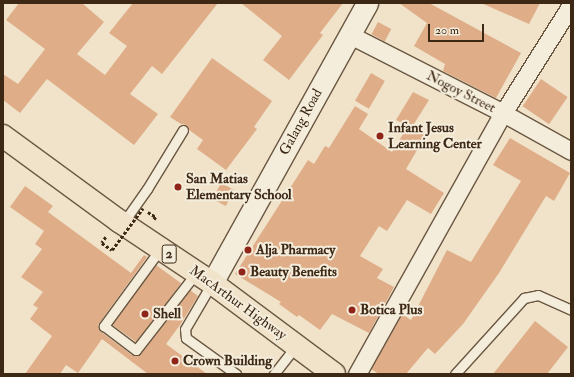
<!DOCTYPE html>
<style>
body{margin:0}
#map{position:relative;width:574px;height:377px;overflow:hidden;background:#f0e3c9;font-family:"IM FELL Double Pica",serif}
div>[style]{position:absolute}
.building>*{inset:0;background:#dfae89;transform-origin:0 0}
.path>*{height:2.5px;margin-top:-1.25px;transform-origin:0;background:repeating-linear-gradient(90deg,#3d2815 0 3px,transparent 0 5px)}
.roads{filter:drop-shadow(1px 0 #6a5742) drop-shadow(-1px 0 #6a5742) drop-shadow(0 1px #6a5742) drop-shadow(0 -1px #6a5742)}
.service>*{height:9px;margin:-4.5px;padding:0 4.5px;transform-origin:4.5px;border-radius:4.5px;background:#f5eddc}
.minor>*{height:17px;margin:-8.5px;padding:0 8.5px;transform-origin:8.5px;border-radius:8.5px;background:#f5eddc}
.tertiary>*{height:21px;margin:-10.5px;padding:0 10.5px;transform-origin:10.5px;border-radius:10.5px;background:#f5eddc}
.trunk>*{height:22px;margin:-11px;padding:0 11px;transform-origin:11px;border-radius:11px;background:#f0e3c9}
.path-bridge>*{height:2.5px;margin-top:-1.25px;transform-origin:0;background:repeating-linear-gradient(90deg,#3d2815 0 3px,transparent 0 5px)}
.dots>*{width:11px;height:11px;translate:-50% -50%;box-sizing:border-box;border:2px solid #f5eddc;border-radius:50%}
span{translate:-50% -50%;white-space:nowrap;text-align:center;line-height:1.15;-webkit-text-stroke:4px #f5eddc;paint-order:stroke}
.shield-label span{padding:1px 3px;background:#f5eddc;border:1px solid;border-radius:3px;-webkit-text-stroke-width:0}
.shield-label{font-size:13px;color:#3d2815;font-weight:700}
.street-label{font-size:14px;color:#3d2815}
.poi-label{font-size:14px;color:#3d2815;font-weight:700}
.left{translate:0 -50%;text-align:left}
.frame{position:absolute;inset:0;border:4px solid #3d2815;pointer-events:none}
.scale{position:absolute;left:428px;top:24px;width:56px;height:18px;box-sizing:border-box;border:2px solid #3d2815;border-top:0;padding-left:5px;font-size:12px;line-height:14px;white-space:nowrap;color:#3d2815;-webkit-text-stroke:3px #f5eddc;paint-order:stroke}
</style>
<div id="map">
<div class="building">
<div style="clip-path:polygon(19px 3px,82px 3px,104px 22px,77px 54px,105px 75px,127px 46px,109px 33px,133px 3px,218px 3px,162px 74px,152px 66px,130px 94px,158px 114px,134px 145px,47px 79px,20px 113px,3px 100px,3px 74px,18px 84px,45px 49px,6px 20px)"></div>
<div style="clip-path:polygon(241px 3px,343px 3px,320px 33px,323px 35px,289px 80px,263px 60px,282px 36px)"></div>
<div style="clip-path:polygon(399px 3px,429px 3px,521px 53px,496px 98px,443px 71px,445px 64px,414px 46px,427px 23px)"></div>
<div style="clip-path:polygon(481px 3px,540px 3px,529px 24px)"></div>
<div style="left:378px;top:22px;width:15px;height:14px;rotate:28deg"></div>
<div style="clip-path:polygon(212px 58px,272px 101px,254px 127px,257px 129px,226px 170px,197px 149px,203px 140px,189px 130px,186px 125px,181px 124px,170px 117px)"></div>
<div style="left:371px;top:73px;width:16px;height:32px;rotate:30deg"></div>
<div style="left:541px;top:79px;width:32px;height:33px;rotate:34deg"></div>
<div style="clip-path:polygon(413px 92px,429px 100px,412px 127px,426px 135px,406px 169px,444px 193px,431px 214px,407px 200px,387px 231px,379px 226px,360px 256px,383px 269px,377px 278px,394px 287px,369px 333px,332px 314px,320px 330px,299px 315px,297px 317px,279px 304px,281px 302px,235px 274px,308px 160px,314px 164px,325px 146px,329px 148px,355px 106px,368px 114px,359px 129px,392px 152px,408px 126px,396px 120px)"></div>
<div style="clip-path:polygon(510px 138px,570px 173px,554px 201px,546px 196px,499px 273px,463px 324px,435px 354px,428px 348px,406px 374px,379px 374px,371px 369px,402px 314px,411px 320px,447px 250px,471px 262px,521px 181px,493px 165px)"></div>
<div style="left:221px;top:183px;width:15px;height:18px;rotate:28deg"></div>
<div style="clip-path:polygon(25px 186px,53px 206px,48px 212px,131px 273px,144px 255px,147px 257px,98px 325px,100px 331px,132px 355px,138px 356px,141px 354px,190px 290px,198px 296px,180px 325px,166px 344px,207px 374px,148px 374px,102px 339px,78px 373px,66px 365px,60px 374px,25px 374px,52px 336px,30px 319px,38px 308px,33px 305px,43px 292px,21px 277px,42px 249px,35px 244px,44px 231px,10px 207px)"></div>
<div style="left:156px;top:265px;width:31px;height:74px;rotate:36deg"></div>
<div style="clip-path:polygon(535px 321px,568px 347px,547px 374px,493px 374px)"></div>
</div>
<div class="path">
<div style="left:148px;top:212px;width:9px;rotate:32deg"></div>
<div style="left:156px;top:217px;width:4px;rotate:124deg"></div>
<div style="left:106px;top:237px;width:7px;rotate:124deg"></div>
<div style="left:102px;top:243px;width:12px;rotate:35deg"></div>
</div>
<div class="roads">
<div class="service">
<div style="left:123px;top:223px;width:42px;rotate:-54.8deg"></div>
<div style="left:147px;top:189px;width:69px;rotate:-58.6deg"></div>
<div style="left:161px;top:248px;width:97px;rotate:126.2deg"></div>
<div style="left:104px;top:326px;width:40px;rotate:37deg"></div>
<div style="left:136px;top:350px;width:98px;rotate:-52.1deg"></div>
<div style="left:212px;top:283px;width:53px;rotate:120.4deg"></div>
<div style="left:185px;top:329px;width:9px;rotate:84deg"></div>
<div style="left:186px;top:338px;width:62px;rotate:35.8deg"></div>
<div style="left:274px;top:374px;width:37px;rotate:-52deg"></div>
<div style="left:455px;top:374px;width:103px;rotate:-47.8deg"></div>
<div style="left:524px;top:298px;width:14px;rotate:-12deg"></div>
<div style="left:538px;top:295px;width:36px;rotate:24deg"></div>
</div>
<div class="minor">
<div style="left:350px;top:35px;width:172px;rotate:27deg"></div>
<div style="left:503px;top:113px;width:78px;rotate:29.2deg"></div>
<div style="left:357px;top:374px;width:299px;rotate:-60.8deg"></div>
<div style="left:503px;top:113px;width:128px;rotate:-57.8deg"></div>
</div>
<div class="tertiary">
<div style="left:212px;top:283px;width:320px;rotate:-61deg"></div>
</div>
<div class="trunk">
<div style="left:3px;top:136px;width:144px;rotate:36.2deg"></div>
<div style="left:119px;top:221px;width:112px;rotate:33.7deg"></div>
<div style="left:212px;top:283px;width:152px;rotate:36.7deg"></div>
</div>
</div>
<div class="path-bridge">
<div style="left:112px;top:250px;width:52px;rotate:-53.6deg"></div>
</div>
<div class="dots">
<div style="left:380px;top:136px;background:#8f2418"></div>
<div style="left:178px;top:187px;background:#8f2418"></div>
<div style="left:248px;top:250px;background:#8f2418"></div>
<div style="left:242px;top:272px;background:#8f2418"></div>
<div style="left:352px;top:310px;background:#8f2418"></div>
<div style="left:145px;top:314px;background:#8f2418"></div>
<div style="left:175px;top:361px;background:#8f2418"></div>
</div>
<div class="shield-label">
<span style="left:169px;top:254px">2</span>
</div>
<div class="street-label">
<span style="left:461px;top:92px;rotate:27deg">Nogoy Street</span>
<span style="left:301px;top:122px;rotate:-61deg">Galang Road</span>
<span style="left:238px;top:303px;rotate:36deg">MacArthur Highway</span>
</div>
<div class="poi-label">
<span class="left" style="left:388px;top:136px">Infant Jesus<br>Learning Center</span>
<span class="left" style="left:186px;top:187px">San Matias<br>Elementary School</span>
<span class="left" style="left:256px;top:250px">Alja Pharmacy</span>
<span class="left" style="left:250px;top:272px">Beauty Benefits</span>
<span class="left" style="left:360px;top:310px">Botica Plus</span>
<span class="left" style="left:153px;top:314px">Shell</span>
<span class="left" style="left:183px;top:361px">Crown Building</span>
</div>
<div class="frame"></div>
<div class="scale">20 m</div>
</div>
